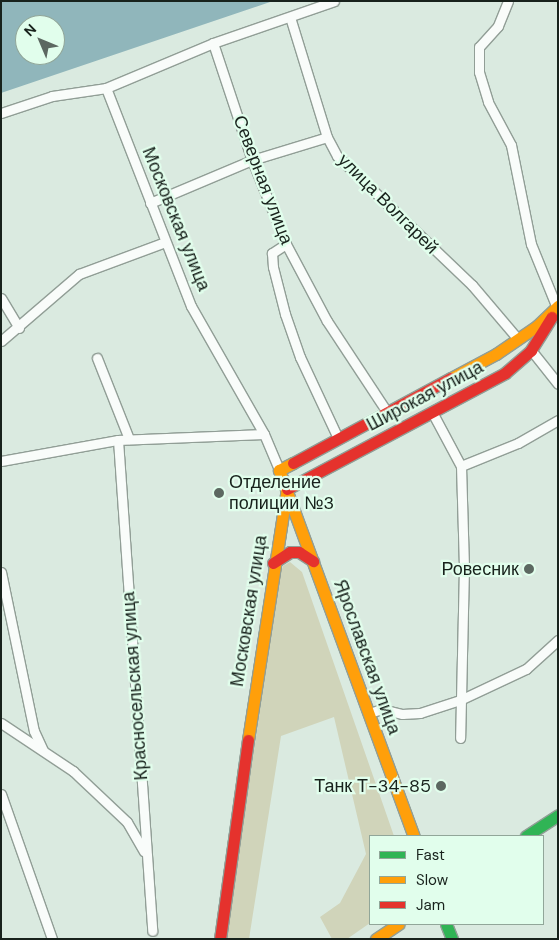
<!DOCTYPE html>
<meta charset="utf-8">
<style>
body{margin:0}
#map{position:relative;width:559px;height:940px;overflow:hidden;background:#daeae0;font-family:"DM Sans",sans-serif}
div>[style]{position:absolute}
.green>*{inset:0;background:#d0d4ba}
.water>*{inset:0;background:#90b6bb}
.roads{filter:drop-shadow(1px 0 #919e96) drop-shadow(-1px 0 #919e96) drop-shadow(0 1px #919e96) drop-shadow(0 -1px #919e96)}
.street>*{height:9px;margin:-4.5px;padding:0 4.5px;transform-origin:4.5px;border-radius:4.5px;background:#f9fcfa}
.fast>*{height:11px;margin:-5.5px;padding:0 5.5px;transform-origin:5.5px;border-radius:5.5px;background:#30b455}
.slow>*{height:11px;margin:-5.5px;padding:0 5.5px;transform-origin:5.5px;border-radius:5.5px;background:#ff9f0a}
.jam>*{height:11px;margin:-5.5px;padding:0 5.5px;transform-origin:5.5px;border-radius:5.5px;background:#e5322d}
.dots>*{width:14px;height:14px;translate:-50% -50%;box-sizing:border-box;border:2px solid #e1feec;border-radius:50%}
span{translate:-50% -50%;white-space:nowrap;text-align:center;line-height:1.15;-webkit-text-stroke:4.5px #e1feec;paint-order:stroke}
.street-label{font-size:18px;color:#18221c}
.poi-label{font-size:18px;color:#18221c}
.left{translate:0 -50%;text-align:left}
.right{translate:-100% -50%;text-align:right}
.frame{position:absolute;inset:0;border:2px solid #18221c;pointer-events:none}
.legend{position:absolute;left:369px;top:835px;width:175px;height:90px;box-sizing:border-box;background:#e1feec;border:1px solid #91a699;margin:0;padding:6px 9px;list-style:none;font-size:15px;color:#18221c}
.legend li{display:flex;align-items:center;gap:10px;height:25px}
.legend b{width:25px;border:1px solid #91a699}
.north{position:absolute;left:15px;top:15px;width:50px;height:50px;box-sizing:border-box;background:#e1feec;border:1px solid #91a699;border-radius:50%;rotate:315deg;font-size:14px;font-weight:700;line-height:20px;text-align:center;color:#18221c}
.north::after{content:'';display:block;margin:auto;width:18px;height:22px;background:#5c6861;clip-path:polygon(50% 0,100% 100%,50% 72%,0 100%)}
</style>
<div id="map">
<div class="green">
<div style="clip-path:polygon(290px 562px,302px 572px,394px 836px,370px 836px,370px 923px,347px 939px,332px 939px,320px 917px,340px 903px,366px 854px,334px 717px,281px 736px,249px 939px,226px 939px,280px 575px,283px 566px)"></div>
</div>
<div class="water">
<div style="clip-path:polygon(evenodd,1px 1px,273px 1px,1px 93px,1px 1px,25px 25px,55px 25px,55px 55px,25px 55px,25px 25px)"></div>
</div>
<div class="roads">
<div class="street">
<div style="left:508px;top:1px;width:27px;rotate:112deg"></div>
<div style="left:498px;top:26px;width:28px;rotate:132deg"></div>
<div style="left:479px;top:47px;width:25px;rotate:90deg"></div>
<div style="left:479px;top:72px;width:31px;rotate:73deg"></div>
<div style="left:488px;top:102px;width:49px;rotate:61.9deg"></div>
<div style="left:511px;top:145px;width:101px;rotate:78.6deg"></div>
<div style="left:531px;top:244px;width:69px;rotate:67.9deg"></div>
<div style="left:290px;top:17px;width:126px;rotate:72.9deg"></div>
<div style="left:327px;top:137px;width:21px;rotate:62deg"></div>
<div style="left:337px;top:156px;width:187px;rotate:43.7deg"></div>
<div style="left:472px;top:285px;width:71px;rotate:49.6deg"></div>
<div style="left:213px;top:43px;width:123px;rotate:71.6deg"></div>
<div style="left:252px;top:160px;width:91px;rotate:68deg"></div>
<div style="left:286px;top:244px;width:87px;rotate:62deg"></div>
<div style="left:327px;top:321px;width:109px;rotate:56.6deg"></div>
<div style="left:106px;top:88px;width:234px;rotate:68.7deg"></div>
<div style="left:191px;top:306px;width:147px;rotate:60.3deg"></div>
<div style="left:264px;top:434px;width:39px;rotate:67deg"></div>
<div style="left:1px;top:113px;width:54px;rotate:-18.4deg"></div>
<div style="left:52px;top:96px;width:55px;rotate:-8.4deg"></div>
<div style="left:106px;top:88px;width:116px;rotate:-22.8deg"></div>
<div style="left:213px;top:43px;width:128px;rotate:-19.1deg"></div>
<div style="left:150px;top:203px;width:111px;rotate:-22.9deg"></div>
<div style="left:252px;top:160px;width:78px;rotate:-17deg"></div>
<div style="left:286px;top:244px;width:17px;rotate:147deg"></div>
<div style="left:272px;top:253px;width:14px;rotate:86deg"></div>
<div style="left:273px;top:267px;width:49px;rotate:75.7deg"></div>
<div style="left:285px;top:314px;width:46px;rotate:70.8deg"></div>
<div style="left:300px;top:357px;width:89px;rotate:64.9deg"></div>
<div style="left:1px;top:298px;width:35px;rotate:59deg"></div>
<div style="left:1px;top:341px;width:103px;rotate:-40.7deg"></div>
<div style="left:79px;top:274px;width:92px;rotate:-20.4deg"></div>
<div style="left:531px;top:350px;width:43px;rotate:51.5deg"></div>
<div style="left:97px;top:358px;width:87px;rotate:68.4deg"></div>
<div style="left:432px;top:412px;width:61px;rotate:61.8deg"></div>
<div style="left:461px;top:466px;width:101px;rotate:88.3deg"></div>
<div style="left:464px;top:567px;width:171px;rotate:91.3deg"></div>
<div style="left:118px;top:440px;width:492px;rotate:86deg"></div>
<div style="left:1px;top:461px;width:119px;rotate:-10.2deg"></div>
<div style="left:118px;top:440px;width:146px;rotate:-2.4deg"></div>
<div style="left:461px;top:466px;width:61px;rotate:-22deg"></div>
<div style="left:518px;top:443px;width:46px;rotate:-29.9deg"></div>
<div style="left:1px;top:572px;width:162px;rotate:78.3deg"></div>
<div style="left:34px;top:731px;width:21px;rotate:65deg"></div>
<div style="left:369px;top:713px;width:14px;rotate:-17deg"></div>
<div style="left:382px;top:709px;width:21px;rotate:14deg"></div>
<div style="left:402px;top:714px;width:18px;rotate:-3deg"></div>
<div style="left:420px;top:713px;width:42px;rotate:-18deg"></div>
<div style="left:460px;top:700px;width:73px;rotate:-25.2deg"></div>
<div style="left:526px;top:669px;width:43px;rotate:-42.2deg"></div>
<div style="left:1px;top:723px;width:87px;rotate:33.7deg"></div>
<div style="left:73px;top:771px;width:74px;rotate:43.4deg"></div>
<div style="left:127px;top:822px;width:34px;rotate:60deg"></div>
<div style="left:1px;top:794px;width:154px;rotate:70.6deg"></div>
</div>
<div class="fast">
<div style="left:526px;top:836px;width:38px;rotate:-33deg"></div>
<div style="left:446px;top:924px;width:16px;rotate:68deg"></div>
</div>
<div class="slow">
<div style="left:451px;top:378px;width:51px;rotate:-28.1deg"></div>
<div style="left:496px;top:354px;width:50px;rotate:-34.3deg"></div>
<div style="left:537px;top:326px;width:29px;rotate:-44deg"></div>
<div style="left:293px;top:463px;width:16px;rotate:153deg"></div>
<div style="left:279px;top:470px;width:390px;rotate:69.8deg"></div>
<div style="left:248px;top:740px;width:254px;rotate:-81.2deg"></div>
<div style="left:376px;top:939px;width:27px;rotate:-34deg"></div>
</div>
<div class="jam">
<div style="left:293px;top:463px;width:179px;rotate:-28.3deg"></div>
<div style="left:287px;top:489px;width:247px;rotate:-28deg"></div>
<div style="left:505px;top:373px;width:35px;rotate:-41deg"></div>
<div style="left:531px;top:350px;width:39px;rotate:-58deg"></div>
<div style="left:273px;top:563px;width:20px;rotate:-33deg"></div>
<div style="left:290px;top:552px;width:9px"></div>
<div style="left:299px;top:552px;width:17px;rotate:33deg"></div>
<div style="left:220px;top:939px;width:201px;rotate:-82deg"></div>
</div>
</div>
<div class="dots">
<div style="left:219px;top:493px;background:#5c6861"></div>
<div style="left:529px;top:569px;background:#5c6861"></div>
<div style="left:441px;top:786px;background:#5c6861"></div>
</div>
<div class="street-label">
<span style="left:263px;top:180px;rotate:69deg">Северная улица</span>
<span style="left:388px;top:204px;rotate:45deg">улица Волгарей</span>
<span style="left:176px;top:219px;rotate:68deg">Московская улица</span>
<span style="left:425px;top:396px;rotate:-28deg">Широкая улица</span>
<span style="left:249px;top:611px;rotate:-81deg">Московская улица</span>
<span style="left:367px;top:657px;rotate:70deg">Ярославская улица</span>
<span style="left:135px;top:686px;rotate:-94deg">Красносельская улица</span>
</div>
<div class="poi-label">
<span class="left" style="left:229px;top:493px">Отделение<br>полиции №3</span>
<span class="right" style="left:519px;top:569px">Ровесник</span>
<span class="right" style="left:431px;top:786px">Танк Т-34-85</span>
</div>
<div class="frame"></div>
<ul class="legend">
<li><b style="height:6px;background:#30b455"></b>Fast</li>
<li><b style="height:6px;background:#ff9f0a"></b>Slow</li>
<li><b style="height:6px;background:#e5322d"></b>Jam</li>
</ul>
<div class="north">N</div>
</div>
